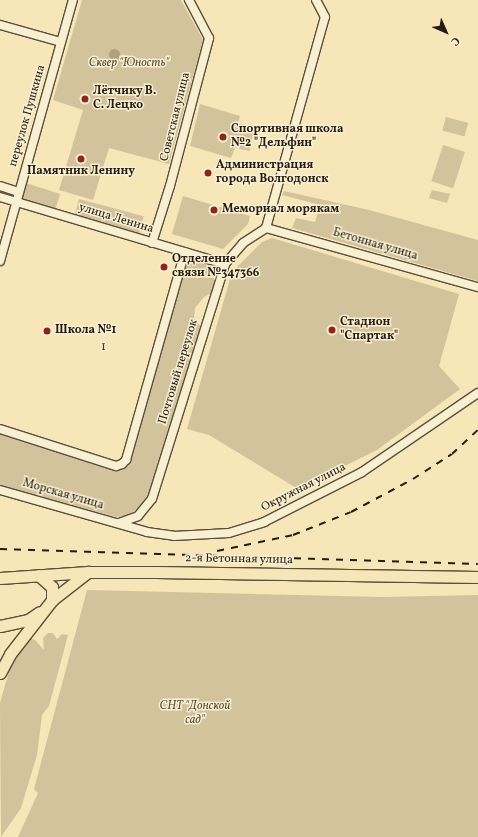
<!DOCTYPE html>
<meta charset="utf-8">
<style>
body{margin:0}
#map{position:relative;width:478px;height:837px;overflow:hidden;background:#f6e6b8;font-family:Vollkorn,serif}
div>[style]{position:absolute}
.green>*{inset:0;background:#d3c39c;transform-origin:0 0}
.water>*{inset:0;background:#afa180}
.round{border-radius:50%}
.roads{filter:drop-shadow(1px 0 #5a4e3d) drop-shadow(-1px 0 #5a4e3d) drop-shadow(0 1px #5a4e3d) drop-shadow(0 -1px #5a4e3d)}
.minor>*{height:8px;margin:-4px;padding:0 4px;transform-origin:4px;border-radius:4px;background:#f9efd1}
.major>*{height:11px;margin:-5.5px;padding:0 5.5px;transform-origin:5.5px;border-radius:5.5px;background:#f6e6b8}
.rail>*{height:2px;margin-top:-1px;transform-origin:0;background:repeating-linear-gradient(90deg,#261b14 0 7px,transparent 0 14px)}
.dots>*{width:11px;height:11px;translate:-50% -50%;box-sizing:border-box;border:2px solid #f9efd1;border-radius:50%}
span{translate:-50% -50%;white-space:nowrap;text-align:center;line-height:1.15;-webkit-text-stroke:3px #f9efd1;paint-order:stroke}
.park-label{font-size:12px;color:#5a4d3d;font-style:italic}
.poi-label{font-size:12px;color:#261b14;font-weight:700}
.left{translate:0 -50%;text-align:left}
.street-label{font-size:12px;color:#261b14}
.neighbourhood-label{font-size:13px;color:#7a1f14;letter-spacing:1px}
.north{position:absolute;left:426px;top:12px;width:40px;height:40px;-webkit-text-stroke:3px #f9efd1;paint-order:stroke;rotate:135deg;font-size:11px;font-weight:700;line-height:16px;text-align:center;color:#261b14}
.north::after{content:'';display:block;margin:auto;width:14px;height:18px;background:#261b14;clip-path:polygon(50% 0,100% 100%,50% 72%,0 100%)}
</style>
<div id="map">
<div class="green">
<div style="clip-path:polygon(82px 0,181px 0,203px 40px,169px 164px,109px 148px,93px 200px,59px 190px,83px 110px,53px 100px)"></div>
<div style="clip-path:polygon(200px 104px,240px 116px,238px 123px,254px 127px,250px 151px,235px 148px,231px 158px,190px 146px)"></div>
<div style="left:446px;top:117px;width:23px;height:14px;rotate:15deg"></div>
<div style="left:443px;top:145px;width:23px;height:38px;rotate:18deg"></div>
<div style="left:26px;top:183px;width:36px;height:18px;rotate:18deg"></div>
<div style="clip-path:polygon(432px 190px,450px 194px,447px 203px,429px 198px)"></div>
<div style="clip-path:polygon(284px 191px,369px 210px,478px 240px,478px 281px,292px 228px,296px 218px,315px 222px,320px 205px,282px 195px)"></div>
<div style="clip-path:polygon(183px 196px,210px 204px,250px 216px,248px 224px,223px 249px,172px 234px)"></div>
<div style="left:79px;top:199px;width:67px;height:18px;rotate:15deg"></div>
<div style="clip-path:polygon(272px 238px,459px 294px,439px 366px,460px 389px,377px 450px,298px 489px,209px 435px,187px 429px,232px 272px,262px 242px)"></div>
<div style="clip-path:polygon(187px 255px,221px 265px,211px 293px,204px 297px,195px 308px,194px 318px,201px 327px,154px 485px,140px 507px,129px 515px,116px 517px,0 486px,0 431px,123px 467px)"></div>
<div style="clip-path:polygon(87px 590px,382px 597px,478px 595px,478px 837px,18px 837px,38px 793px,34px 789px)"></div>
<div style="clip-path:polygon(48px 633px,53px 633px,57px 639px,62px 634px,68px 635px,49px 706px,42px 715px,37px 755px,21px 808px,1px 837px,0 703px,17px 643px,24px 636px,35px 640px,44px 650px,43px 638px)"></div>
</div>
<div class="water">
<div class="round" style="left:108.5px;top:48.5px;width:11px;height:11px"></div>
</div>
<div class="roads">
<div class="minor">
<div style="left:0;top:25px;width:63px;rotate:15.6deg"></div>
<div style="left:0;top:186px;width:19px;rotate:18deg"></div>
<div style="left:0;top:197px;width:235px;rotate:16.6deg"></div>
<div style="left:266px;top:228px;width:219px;rotate:-74.4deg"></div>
<div style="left:325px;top:17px;width:19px;rotate:-118deg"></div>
<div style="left:266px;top:228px;width:220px;rotate:15.6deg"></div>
<div style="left:152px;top:243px;width:60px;rotate:-72.5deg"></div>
<div style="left:170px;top:186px;width:153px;rotate:-75.2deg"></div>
<div style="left:209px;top:38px;width:43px;rotate:-117.8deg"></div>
<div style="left:0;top:261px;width:271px;rotate:-74.4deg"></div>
<div style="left:0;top:429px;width:122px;rotate:17.7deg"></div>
<div style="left:116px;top:466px;width:6px;rotate:-18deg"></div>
<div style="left:122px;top:464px;width:6px;rotate:-45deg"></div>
<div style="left:126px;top:460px;width:216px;rotate:-74.2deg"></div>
<div style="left:0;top:490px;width:153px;rotate:15.9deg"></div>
<div style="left:147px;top:532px;width:27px;rotate:8deg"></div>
<div style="left:174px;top:536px;width:55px;rotate:-3.1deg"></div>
<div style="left:229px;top:533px;width:37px;rotate:-17deg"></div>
<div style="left:264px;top:522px;width:110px;rotate:-27deg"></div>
<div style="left:362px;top:472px;width:140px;rotate:-34.3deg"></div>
<div style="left:119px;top:523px;width:20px;rotate:-20deg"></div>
<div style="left:138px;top:516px;width:22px;rotate:-51deg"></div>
<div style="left:152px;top:499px;width:246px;rotate:-72.7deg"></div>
<div style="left:225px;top:264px;width:28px;rotate:-49deg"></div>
<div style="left:243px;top:243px;width:27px;rotate:-33deg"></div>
</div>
<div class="major">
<div style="left:0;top:578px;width:88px;rotate:-3.9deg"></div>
<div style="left:88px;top:572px;width:68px"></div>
<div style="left:156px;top:572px;width:322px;rotate:0.9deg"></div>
<div style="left:52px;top:600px;width:46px;rotate:-37.9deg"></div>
<div style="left:0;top:626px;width:29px;rotate:-12deg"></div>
<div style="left:28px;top:620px;width:14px;rotate:-34deg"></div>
<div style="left:0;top:673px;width:21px;rotate:-62deg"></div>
<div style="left:10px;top:654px;width:68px;rotate:-52.1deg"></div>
<div style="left:52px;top:600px;width:13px;rotate:-90deg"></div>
<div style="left:52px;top:587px;width:18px;rotate:-139deg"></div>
</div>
</div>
<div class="rail">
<div style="left:0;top:549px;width:478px;rotate:1.8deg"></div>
<div style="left:217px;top:551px;width:78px;rotate:-11.9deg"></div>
<div style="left:293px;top:535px;width:62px;rotate:-21.6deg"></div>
<div style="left:351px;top:512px;width:70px;rotate:-28deg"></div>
<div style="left:413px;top:479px;width:46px;rotate:-32.7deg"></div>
<div style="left:452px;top:454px;width:35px;rotate:-43deg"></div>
</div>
<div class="dots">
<div style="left:85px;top:99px;background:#8f2418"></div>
<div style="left:223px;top:137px;background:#8f2418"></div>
<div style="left:81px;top:159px;background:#8f2418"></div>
<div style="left:208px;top:173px;background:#8f2418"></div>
<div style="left:214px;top:210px;background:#8f2418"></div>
<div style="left:164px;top:267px;background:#8f2418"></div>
<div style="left:332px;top:330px;background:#8f2418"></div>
<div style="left:47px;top:331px;background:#8f2418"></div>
</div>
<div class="park-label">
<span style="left:129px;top:64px">Сквер "Юность"</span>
<span style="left:195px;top:714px">СНТ "Донской<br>сад"</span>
</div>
<div class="poi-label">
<span class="left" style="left:93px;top:99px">Лётчику В.<br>С. Лецко</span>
<span class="left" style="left:231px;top:137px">Спортивная школа<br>№2 "Дельфин"</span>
<span class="left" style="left:216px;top:173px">Администрация<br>города Волгодонск</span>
<span style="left:81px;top:172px">Памятник Ленину</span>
<span class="left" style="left:222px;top:210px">Мемориал морякам</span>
<span class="left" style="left:172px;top:267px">Отделение<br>связи №347366</span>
<span class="left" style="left:340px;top:330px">Стадион<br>"Спартак"</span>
<span class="left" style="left:55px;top:331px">Школа №1</span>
</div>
<div class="street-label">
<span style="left:28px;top:116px;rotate:-74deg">переулок Пушкина</span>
<span style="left:176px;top:117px;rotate:-76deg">Советская улица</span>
<span style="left:116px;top:219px;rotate:17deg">улица Ленина</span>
<span style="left:375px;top:245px;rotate:16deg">Бетонная улица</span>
<span style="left:179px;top:372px;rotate:-73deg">Почтовый переулок</span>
<span style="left:304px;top:488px;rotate:-27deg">Окружная улица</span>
<span style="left:63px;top:495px;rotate:16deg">Морская улица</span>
<span style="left:239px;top:560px;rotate:1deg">2-я Бетонная улица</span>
</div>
<div class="neighbourhood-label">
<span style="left:104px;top:347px">1</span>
</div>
<div class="north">С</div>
</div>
